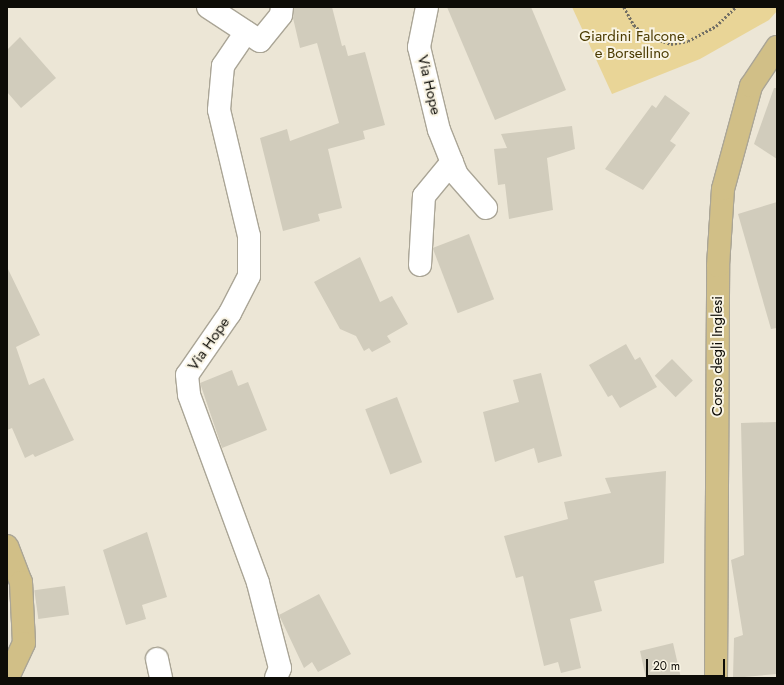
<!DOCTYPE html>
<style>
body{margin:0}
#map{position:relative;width:784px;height:685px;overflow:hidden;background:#ece6d6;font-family:Jost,sans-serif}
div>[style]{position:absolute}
.green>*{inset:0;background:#e9d597}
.building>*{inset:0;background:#d1ccbc;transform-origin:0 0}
.path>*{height:2.5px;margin-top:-1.25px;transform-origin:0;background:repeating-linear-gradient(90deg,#726f65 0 2px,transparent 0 4px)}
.roads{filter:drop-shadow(1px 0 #aaa596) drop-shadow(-1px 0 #aaa596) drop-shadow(0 1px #aaa596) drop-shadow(0 -1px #aaa596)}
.minor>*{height:22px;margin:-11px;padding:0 11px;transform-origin:11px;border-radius:11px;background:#fff}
.major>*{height:22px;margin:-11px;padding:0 11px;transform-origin:11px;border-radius:11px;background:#d1bf87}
span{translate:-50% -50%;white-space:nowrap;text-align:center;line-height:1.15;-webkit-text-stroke:4px #f9f4e4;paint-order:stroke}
.park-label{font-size:15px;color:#4a3a00}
.street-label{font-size:15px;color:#0d0c07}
.frame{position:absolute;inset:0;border:8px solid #0d0c07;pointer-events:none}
.scale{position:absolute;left:646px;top:659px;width:79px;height:18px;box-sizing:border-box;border:2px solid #0d0c07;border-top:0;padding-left:5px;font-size:12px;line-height:14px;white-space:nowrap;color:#0d0c07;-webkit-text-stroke:3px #f9f4e4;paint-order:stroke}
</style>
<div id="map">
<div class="green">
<div style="clip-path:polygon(572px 7px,777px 7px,777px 11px,769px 20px,700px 59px,612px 94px)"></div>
</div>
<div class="building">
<div style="clip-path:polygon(294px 7px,332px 7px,342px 46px,345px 45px,348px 56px,365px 52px,385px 125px,363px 131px,365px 139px,328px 149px,342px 208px,318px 214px,320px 221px,283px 231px,260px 138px,287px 129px,290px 141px,339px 123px,317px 43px,300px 48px,293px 18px)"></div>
<div style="clip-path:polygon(447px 7px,531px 7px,566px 90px,495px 120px)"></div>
<div style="clip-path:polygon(20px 37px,56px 78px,21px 108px,7px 92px,7px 50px)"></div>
<div style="clip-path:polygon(774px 88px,777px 88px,777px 159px,754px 144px)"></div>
<div style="clip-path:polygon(665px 95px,690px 113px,670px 141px,676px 145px,643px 190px,605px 169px,652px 105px,656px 108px)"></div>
<div style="clip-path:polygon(572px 126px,575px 149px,547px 158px,553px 210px,509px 219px,505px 184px,498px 185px,494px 149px,507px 148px,501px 134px)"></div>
<div style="clip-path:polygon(777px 202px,777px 328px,771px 329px,738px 214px)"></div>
<div style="left:469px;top:234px;width:70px;height:39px;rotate:69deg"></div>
<div style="clip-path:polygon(360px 257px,380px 302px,392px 296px,408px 324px,387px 336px,391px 342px,372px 352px,369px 348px,364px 351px,356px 336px,340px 329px,314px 282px)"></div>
<div style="clip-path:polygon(7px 267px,40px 335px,16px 347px,29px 385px,44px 378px,74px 440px,35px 457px,33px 454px,25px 458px,12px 428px,7px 430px)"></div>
<div style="clip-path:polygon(626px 344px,635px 360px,640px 357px,657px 387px,620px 408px,612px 395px,608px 397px,589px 365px)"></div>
<div style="left:672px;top:359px;width:30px;height:24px;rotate:46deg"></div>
<div style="clip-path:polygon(232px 370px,238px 386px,248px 382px,267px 430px,222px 448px,200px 383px)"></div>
<div style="clip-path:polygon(541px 373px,562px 456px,538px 463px,534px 448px,495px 462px,483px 412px,519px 402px,513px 380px)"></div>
<div style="left:397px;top:397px;width:70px;height:34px;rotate:69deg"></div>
<div style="clip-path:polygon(777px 422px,777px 674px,733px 678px,734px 638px,743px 635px,731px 560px,744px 555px,741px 423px)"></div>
<div style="clip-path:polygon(666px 471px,664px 563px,594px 581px,602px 611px,570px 619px,581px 668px,561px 673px,558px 662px,544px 666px,523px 576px,516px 578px,504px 536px,568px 519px,564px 502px,611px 493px,605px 478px)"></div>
<div style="clip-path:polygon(147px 532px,167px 597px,142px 605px,146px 619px,126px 625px,103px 550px)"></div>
<div style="left:65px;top:586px;width:29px;height:31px;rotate:82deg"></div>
<div style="clip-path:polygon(319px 594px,351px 654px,318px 672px,312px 662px,304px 668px,279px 615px)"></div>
<div style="clip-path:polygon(673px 643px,681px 678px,646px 678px,640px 651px)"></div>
</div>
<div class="path">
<div style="left:624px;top:7px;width:21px;rotate:61deg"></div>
<div style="left:634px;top:25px;width:15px;rotate:42deg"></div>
<div style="left:645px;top:35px;width:28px;rotate:19deg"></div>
<div style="left:671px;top:44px;width:17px;rotate:-10deg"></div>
<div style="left:688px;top:41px;width:32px;rotate:-28deg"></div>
<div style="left:716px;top:26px;width:28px;rotate:-44deg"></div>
</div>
<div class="roads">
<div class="minor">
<div style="left:208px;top:7px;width:62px;rotate:33.2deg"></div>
<div style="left:260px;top:41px;width:33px;rotate:-51deg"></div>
<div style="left:281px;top:15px;width:8px;rotate:-83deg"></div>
<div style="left:427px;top:7px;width:41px;rotate:101.3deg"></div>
<div style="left:419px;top:47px;width:85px;rotate:76.5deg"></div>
<div style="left:439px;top:130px;width:48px;rotate:68.2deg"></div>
<div style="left:457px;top:175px;width:44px;rotate:48.7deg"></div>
<div style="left:246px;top:32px;width:41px;rotate:124.1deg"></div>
<div style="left:223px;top:66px;width:44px;rotate:95.2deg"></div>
<div style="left:219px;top:110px;width:130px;rotate:76.6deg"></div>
<div style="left:249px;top:236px;width:40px;rotate:90deg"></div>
<div style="left:249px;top:276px;width:42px;rotate:117.2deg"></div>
<div style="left:230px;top:313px;width:75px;rotate:124.7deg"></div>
<div style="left:187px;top:375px;width:20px;rotate:84deg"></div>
<div style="left:189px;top:395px;width:200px;rotate:69.8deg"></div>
<div style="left:258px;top:583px;width:88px;rotate:75.5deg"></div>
<div style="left:280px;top:668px;width:11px;rotate:112deg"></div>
<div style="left:420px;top:265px;width:69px;rotate:-86.7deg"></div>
<div style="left:424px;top:196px;width:44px;rotate:-50.5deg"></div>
<div style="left:157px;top:659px;width:19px;rotate:78deg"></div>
</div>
<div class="major">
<div style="left:7px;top:546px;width:39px;rotate:69deg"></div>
<div style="left:21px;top:582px;width:61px;rotate:87.2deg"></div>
<div style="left:24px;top:643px;width:38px;rotate:115deg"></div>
<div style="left:716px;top:678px;width:412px;rotate:-89.7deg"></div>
<div style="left:718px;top:266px;width:77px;rotate:-86.3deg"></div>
<div style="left:723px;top:189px;width:107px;rotate:-74.8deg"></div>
<div style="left:751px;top:86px;width:47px;rotate:-56.3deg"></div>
</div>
</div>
<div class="park-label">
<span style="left:632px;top:45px">Giardini Falcone<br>e Borsellino</span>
</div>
<div class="street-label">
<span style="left:429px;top:85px;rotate:77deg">Via Hope</span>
<span style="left:209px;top:344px;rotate:-55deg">Via Hope</span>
<span style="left:718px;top:356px;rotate:-90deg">Corso degli Inglesi</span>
</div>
<div class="frame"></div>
<div class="scale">20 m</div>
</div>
